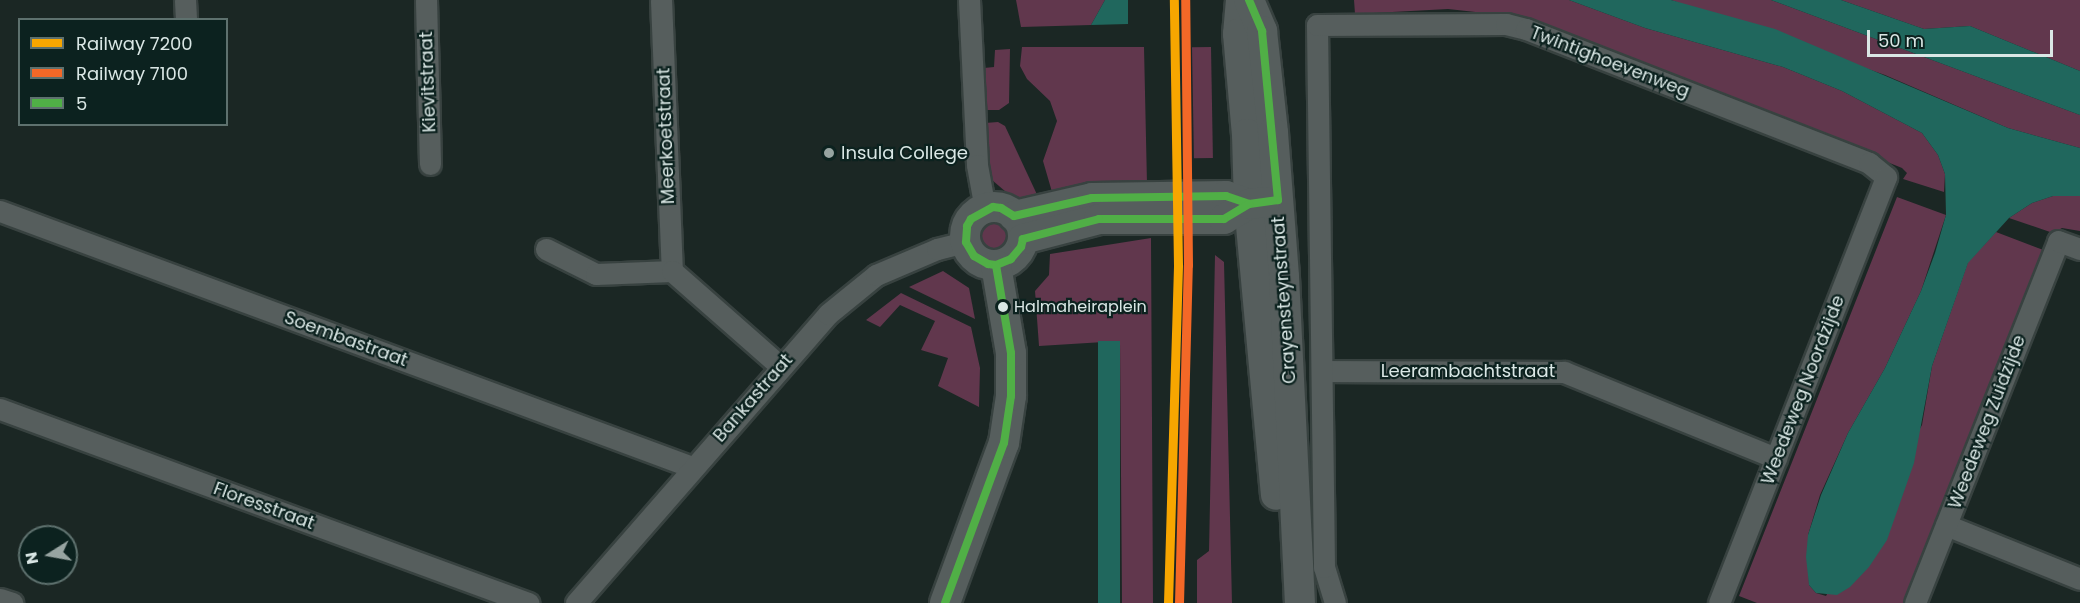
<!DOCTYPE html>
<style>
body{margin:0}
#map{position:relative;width:2080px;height:603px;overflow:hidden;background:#1b2724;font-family:Poppins,sans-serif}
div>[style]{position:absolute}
.green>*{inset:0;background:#61374d;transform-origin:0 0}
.round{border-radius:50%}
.water>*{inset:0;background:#20675d;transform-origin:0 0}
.roads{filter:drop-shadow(2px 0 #384240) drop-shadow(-2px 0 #384240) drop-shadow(0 2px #384240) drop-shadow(0 -2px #384240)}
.street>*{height:21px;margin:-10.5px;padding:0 10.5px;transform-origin:10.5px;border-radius:10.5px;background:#565e5d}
.secondary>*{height:30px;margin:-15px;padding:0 15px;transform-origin:15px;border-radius:15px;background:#565e5d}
.secondary>.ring{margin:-15px;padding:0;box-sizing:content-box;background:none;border:30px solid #565e5d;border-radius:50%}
.bus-1>*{height:8px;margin:-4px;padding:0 4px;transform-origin:4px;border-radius:4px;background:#50af46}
.rail-1>*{height:9px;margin:-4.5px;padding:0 4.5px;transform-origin:4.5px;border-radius:4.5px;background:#f7a600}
.rail-2>*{height:9px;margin:-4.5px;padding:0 4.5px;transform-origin:4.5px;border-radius:4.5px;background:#f36827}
.dots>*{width:16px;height:16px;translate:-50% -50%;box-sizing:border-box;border:3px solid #0c221f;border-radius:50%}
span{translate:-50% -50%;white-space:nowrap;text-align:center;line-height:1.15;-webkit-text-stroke:4.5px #0c221f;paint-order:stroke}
.bus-label{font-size:16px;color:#dae7e5}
.left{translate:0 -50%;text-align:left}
.street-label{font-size:18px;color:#dae7e5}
.poi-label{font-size:18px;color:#dae7e5}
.legend{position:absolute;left:18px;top:18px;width:210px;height:108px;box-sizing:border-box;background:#0c221f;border:2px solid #5e716e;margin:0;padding:8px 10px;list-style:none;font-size:18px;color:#dae7e5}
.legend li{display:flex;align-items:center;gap:12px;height:30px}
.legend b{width:30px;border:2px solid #5e716e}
.north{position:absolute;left:18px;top:525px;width:60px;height:60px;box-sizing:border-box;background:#0c221f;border:2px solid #5e716e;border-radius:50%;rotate:259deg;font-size:16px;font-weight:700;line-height:24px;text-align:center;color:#dae7e5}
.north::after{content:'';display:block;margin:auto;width:21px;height:27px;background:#97a4a1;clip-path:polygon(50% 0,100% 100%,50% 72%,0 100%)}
.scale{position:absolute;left:1867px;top:30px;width:186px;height:27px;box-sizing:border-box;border:3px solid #dae7e5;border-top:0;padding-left:8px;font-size:18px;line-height:21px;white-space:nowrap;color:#dae7e5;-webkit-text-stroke:4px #0c221f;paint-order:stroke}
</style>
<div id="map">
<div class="green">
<div style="clip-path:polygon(1016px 0,1105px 0,1091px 25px,1021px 27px)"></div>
<div style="clip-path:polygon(1354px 0,1569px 0,1645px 28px,1783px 67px,1842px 91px,1922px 133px,1938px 155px,1945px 174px,1944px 192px,1903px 179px,1907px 173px,1902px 168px,1531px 18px,1448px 9px,1355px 14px)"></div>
<div style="clip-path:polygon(1671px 0,1771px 0,2080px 115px,2080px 148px,2008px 128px,1885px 75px)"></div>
<div style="clip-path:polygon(1841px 0,2080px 0,2080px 71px,1970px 26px,1924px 29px)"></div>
<div style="clip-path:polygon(1022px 47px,1144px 47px,1147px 184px,1052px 192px,1043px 161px,1057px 121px,1050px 101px,1027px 79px,1020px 66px)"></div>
<div style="left:1211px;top:47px;width:111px;height:19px;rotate:89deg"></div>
<div style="clip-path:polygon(1010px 49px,1009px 103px,999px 110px,986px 110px,984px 68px,994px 67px,995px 50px)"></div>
<div style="clip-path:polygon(998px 122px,1005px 126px,1040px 201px,1024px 199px,1006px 192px,992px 180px,988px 169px,985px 123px)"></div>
<div style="clip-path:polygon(2053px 196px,2080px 196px,2080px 231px,2062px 228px,2053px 233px,2009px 218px,2032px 203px)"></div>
<div style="clip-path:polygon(1897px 197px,1946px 215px,1921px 291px,1885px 368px,1848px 433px,1820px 495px,1808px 535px,1809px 585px,1816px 593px,1826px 596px,1922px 425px,1932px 366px,1968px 262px,1996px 232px,2046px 251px,1907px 603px,1757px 603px,1739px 596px)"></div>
<div class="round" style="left:981px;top:223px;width:28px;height:28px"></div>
<div style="clip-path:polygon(1151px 238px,1153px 603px,1122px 603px,1120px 341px,1039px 346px,1035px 291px,1049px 275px,1050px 254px)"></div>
<div style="clip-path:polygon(1215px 255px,1224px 262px,1232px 603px,1197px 603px,1197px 560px,1209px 551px)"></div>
<div style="clip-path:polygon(943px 271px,969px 288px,975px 319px,909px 287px)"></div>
<div style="clip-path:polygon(901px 293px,971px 327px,980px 368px,979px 407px,938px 386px,948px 358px,921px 350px,935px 321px,900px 305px,880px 327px,866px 320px)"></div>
</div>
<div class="water">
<div style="clip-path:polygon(1105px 0,1128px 0,1128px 24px,1091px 25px)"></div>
<div style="clip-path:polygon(1569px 0,1671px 0,1775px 29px,2008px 128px,2080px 148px,2080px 196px,2053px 196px,2032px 203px,2009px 218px,1968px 263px,1932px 366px,1914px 463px,1887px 540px,1869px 567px,1850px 587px,1837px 595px,1816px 593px,1809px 585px,1806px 557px,1808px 535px,1821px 495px,1848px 433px,1885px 368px,1921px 291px,1935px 253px,1946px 215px,1945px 174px,1938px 155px,1922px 133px,1842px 91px,1783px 67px,1645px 28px)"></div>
<div style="clip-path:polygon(1771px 0,1841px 0,1924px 29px,1970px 26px,2080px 71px,2080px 115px)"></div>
<div style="left:1120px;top:341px;width:262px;height:22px;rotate:90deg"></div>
</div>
<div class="roads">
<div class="street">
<div style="left:185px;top:0;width:20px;rotate:87deg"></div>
<div style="left:426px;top:0;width:164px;rotate:88.6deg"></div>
<div style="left:661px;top:0;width:271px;rotate:87.7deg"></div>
<div style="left:969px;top:0;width:165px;rotate:87.2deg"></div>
<div style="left:977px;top:165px;width:45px;rotate:79.7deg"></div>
<div style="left:0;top:211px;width:738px;rotate:20.3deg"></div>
<div style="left:546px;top:249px;width:56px;rotate:26.6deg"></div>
<div style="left:596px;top:274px;width:76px;rotate:-2.3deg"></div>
<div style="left:672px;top:271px;width:144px;rotate:41.3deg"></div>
<div style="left:1322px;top:371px;width:242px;rotate:0.2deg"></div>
<div style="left:1564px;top:372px;width:229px;rotate:22.1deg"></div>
<div style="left:0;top:409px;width:563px;rotate:20.17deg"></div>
<div style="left:1946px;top:525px;width:144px;rotate:21.9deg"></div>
<div style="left:0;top:599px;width:13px;rotate:18deg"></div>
<div style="left:576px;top:603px;width:383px;rotate:-48.9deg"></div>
<div style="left:828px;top:314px;width:62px;rotate:-39.1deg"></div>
<div style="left:876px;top:275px;width:66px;rotate:-23.1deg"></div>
<div style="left:937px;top:249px;width:30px;rotate:-14deg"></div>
<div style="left:1335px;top:603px;width:38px;rotate:-107deg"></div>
<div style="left:1324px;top:567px;width:542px;rotate:-90.74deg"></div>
<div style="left:1317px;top:25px;width:189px;rotate:-0.3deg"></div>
<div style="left:1506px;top:24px;width:21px;rotate:14deg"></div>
<div style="left:1526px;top:29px;width:368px;rotate:21.3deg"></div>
<div style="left:1869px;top:163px;width:22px;rotate:39deg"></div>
<div style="left:1886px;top:177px;width:458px;rotate:111.4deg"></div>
<div style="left:1915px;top:603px;width:389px;rotate:-68.4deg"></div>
<div style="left:2058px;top:241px;width:23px;rotate:20deg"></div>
</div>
<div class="secondary">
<div style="left:1241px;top:0;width:34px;rotate:95deg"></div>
<div style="left:1238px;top:34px;width:100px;rotate:84.9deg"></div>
<div style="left:1247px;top:134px;width:70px;rotate:88.4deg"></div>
<div style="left:1249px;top:204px;width:292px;rotate:84.7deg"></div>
<div style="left:1249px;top:0;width:34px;rotate:67deg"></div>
<div style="left:1262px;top:31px;width:103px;rotate:83.8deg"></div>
<div style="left:1273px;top:133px;width:144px;rotate:85.6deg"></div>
<div style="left:1284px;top:277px;width:326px;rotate:87.2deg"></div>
<div class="ring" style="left:965px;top:207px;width:28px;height:28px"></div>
<div style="left:1014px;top:216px;width:80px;rotate:-13deg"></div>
<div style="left:1092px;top:198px;width:134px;rotate:-0.9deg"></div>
<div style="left:1226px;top:196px;width:24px;rotate:19deg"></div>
<div style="left:1023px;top:239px;width:79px;rotate:-14.7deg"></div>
<div style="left:1099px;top:219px;width:125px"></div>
<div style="left:1224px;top:219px;width:29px;rotate:-31deg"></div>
<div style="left:1249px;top:204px;width:16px;rotate:-7deg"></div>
<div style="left:945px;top:603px;width:171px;rotate:-69.8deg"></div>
<div style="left:1004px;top:443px;width:48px;rotate:-81.5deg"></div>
<div style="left:1011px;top:396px;width:43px;rotate:-90deg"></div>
<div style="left:1011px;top:353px;width:89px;rotate:-99.7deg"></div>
</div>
</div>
<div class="bus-1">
<div style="left:1249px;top:0;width:34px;rotate:67deg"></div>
<div style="left:1262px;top:31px;width:170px;rotate:84.6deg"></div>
<div style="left:1278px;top:200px;width:29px;rotate:172deg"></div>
<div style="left:1226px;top:196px;width:24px;rotate:19deg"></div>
<div style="left:1249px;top:204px;width:29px;rotate:149deg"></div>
<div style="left:1224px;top:219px;width:125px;rotate:180deg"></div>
<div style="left:1099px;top:219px;width:79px;rotate:165.3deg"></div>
<div style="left:1023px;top:239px;width:8px;rotate:104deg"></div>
<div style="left:1021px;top:247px;width:16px;rotate:130deg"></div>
<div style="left:1011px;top:259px;width:16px;rotate:158deg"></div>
<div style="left:996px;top:265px;width:8px;rotate:-173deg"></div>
<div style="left:988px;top:264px;width:16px;rotate:-150deg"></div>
<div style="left:974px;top:256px;width:16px;rotate:-120deg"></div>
<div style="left:966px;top:242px;width:16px;rotate:-86deg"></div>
<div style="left:967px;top:226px;width:8px;rotate:-60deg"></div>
<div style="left:971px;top:219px;width:25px;rotate:-29deg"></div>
<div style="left:993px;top:207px;width:8px;rotate:7deg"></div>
<div style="left:1001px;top:208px;width:15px;rotate:32deg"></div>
<div style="left:1014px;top:216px;width:80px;rotate:-13deg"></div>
<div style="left:1092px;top:198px;width:134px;rotate:-0.9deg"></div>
<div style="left:945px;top:603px;width:171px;rotate:-69.8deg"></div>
<div style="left:1004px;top:443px;width:48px;rotate:-81.5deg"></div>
<div style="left:1011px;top:396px;width:43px;rotate:-90deg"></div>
<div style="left:1011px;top:353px;width:89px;rotate:-99.7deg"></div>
</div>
<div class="rail-1">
<div style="left:1168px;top:603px;width:338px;rotate:-88.3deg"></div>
<div style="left:1178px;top:265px;width:265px;rotate:-90.9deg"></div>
</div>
<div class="rail-2">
<div style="left:1179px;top:603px;width:338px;rotate:-88.5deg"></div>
<div style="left:1188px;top:265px;width:265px;rotate:-90.6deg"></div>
</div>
<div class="dots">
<div style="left:829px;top:153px;background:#97a4a1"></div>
<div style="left:1003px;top:307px;background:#dae7e5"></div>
</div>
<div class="bus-label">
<span class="left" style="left:1014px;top:307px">Halmaheiraplein</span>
</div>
<div class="street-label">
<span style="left:1610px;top:62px;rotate:21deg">Twintighoevenweg</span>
<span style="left:428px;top:82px;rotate:-92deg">Kievitstraat</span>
<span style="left:666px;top:136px;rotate:-92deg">Meerkoetstraat</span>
<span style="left:1284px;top:300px;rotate:-94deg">Crayensteynstraat</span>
<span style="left:346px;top:339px;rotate:20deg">Soembastraat</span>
<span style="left:1468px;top:371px">Leerambachtstraat</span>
<span style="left:1803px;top:390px;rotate:-69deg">Weedeweg Noordzijde</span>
<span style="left:753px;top:398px;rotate:-49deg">Bankastraat</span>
<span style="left:1987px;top:422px;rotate:-69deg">Weedeweg Zuidzijde</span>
<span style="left:264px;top:506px;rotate:20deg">Floresstraat</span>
</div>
<div class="poi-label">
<span class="left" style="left:841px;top:153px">Insula College</span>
</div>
<ul class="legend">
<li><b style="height:8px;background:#f7a600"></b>Railway 7200</li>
<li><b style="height:8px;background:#f36827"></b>Railway 7100</li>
<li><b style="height:8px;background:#50af46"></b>5</li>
</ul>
<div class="north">N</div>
<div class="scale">50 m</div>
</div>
